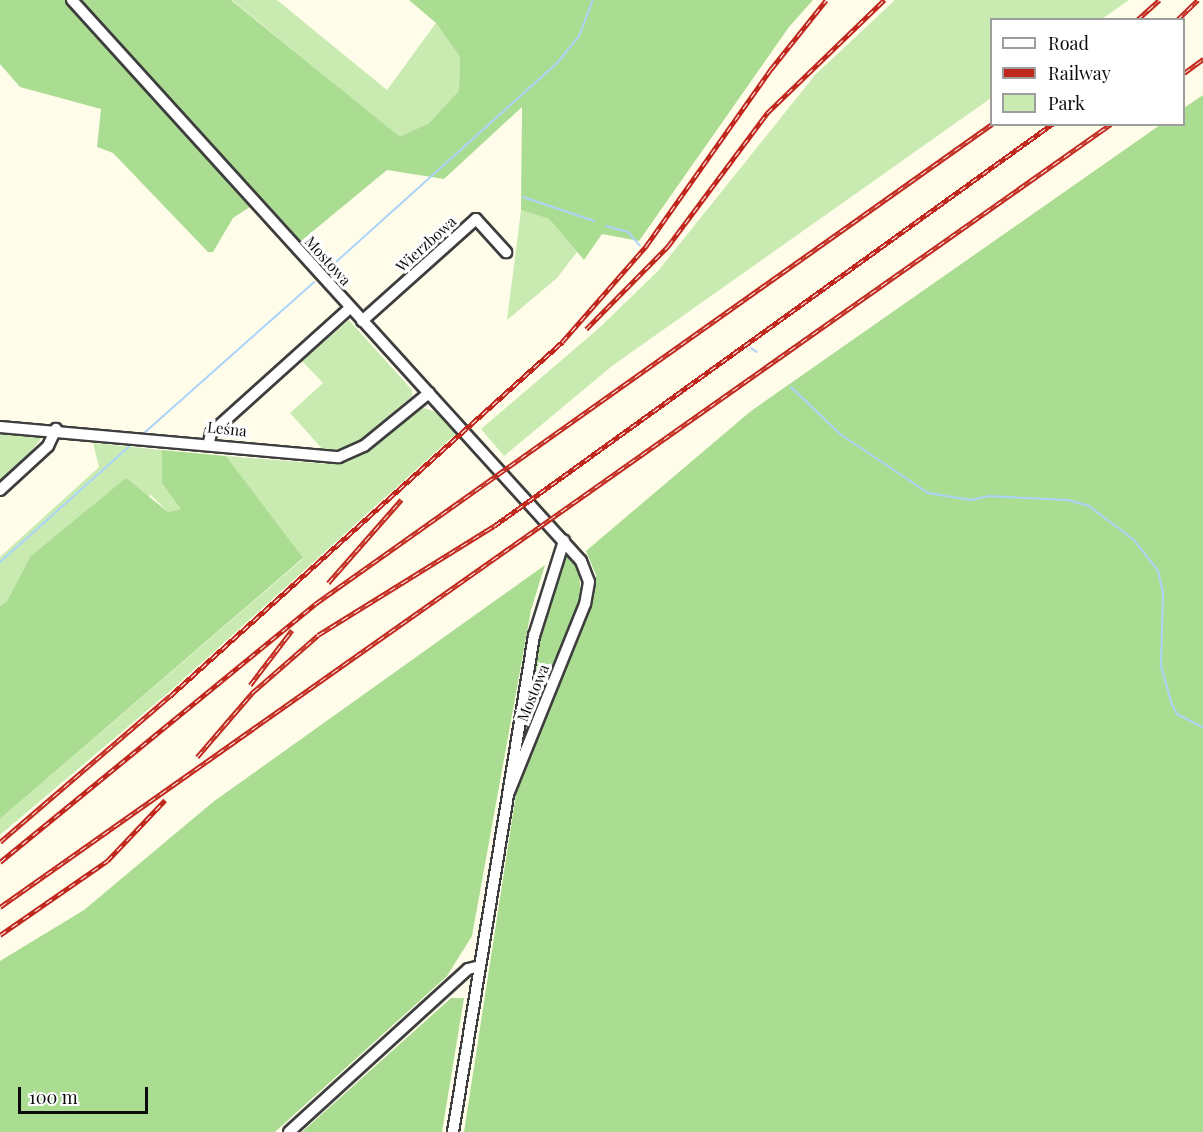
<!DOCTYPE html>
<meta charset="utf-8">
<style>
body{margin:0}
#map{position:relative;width:1203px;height:1132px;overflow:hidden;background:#fffdea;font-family:"Playfair Display",serif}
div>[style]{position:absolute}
.green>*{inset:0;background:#c9ebb2}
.forest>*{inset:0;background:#aadc91}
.stream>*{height:2px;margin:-1px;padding:0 1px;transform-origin:1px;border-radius:1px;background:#acd3f9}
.roads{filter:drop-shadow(2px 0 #3e3e3e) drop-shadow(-2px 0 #3e3e3e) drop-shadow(0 2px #3e3e3e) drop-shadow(0 -2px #3e3e3e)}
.minor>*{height:10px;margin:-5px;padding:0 5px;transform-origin:5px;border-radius:5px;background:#fff}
.rail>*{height:4.5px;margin-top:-2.25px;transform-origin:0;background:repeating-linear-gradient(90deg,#fff 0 7px,#c1281d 0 14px);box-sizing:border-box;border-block:2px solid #c1281d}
span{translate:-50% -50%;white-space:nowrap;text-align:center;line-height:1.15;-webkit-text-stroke:6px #fff;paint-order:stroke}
.street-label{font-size:15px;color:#0b0b0b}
.legend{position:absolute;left:990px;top:18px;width:195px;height:108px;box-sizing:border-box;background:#fff;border:2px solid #9d9d9d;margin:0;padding:8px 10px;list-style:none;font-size:18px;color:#0b0b0b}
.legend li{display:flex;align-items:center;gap:12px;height:30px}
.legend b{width:30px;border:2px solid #9d9d9d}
.scale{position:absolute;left:18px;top:1087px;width:130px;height:27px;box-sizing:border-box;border:3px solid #0b0b0b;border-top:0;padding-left:8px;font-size:18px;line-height:21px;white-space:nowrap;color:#0b0b0b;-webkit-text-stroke:4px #fff;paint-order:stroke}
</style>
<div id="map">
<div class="green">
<div style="clip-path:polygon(232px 0,277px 0,387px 90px,436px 23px,460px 57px,459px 92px,429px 123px,400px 138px)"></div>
<div style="clip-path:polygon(895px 0,1129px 0,1102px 19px,992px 20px,991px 98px,612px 366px,504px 456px,481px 429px,598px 329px,658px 271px,815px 75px)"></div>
<div style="clip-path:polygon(521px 210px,549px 219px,577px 252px,557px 278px,507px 320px)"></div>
<div style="clip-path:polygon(349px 320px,412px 390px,412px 396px,354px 445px,326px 453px,290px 413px,323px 383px,302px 361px)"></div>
<div style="clip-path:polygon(420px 407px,440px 413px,459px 431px,169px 692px,0 835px,0 819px,303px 559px,226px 456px,327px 464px,352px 459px)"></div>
<div style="clip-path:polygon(0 433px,43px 436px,23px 462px,0 482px)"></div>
<div style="clip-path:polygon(93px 443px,162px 450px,162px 483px,182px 509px,168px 512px,151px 495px,30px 557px,7px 601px,0 606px,0 557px,99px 467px)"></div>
</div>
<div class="forest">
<div style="clip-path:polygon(0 0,231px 0,400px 137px,429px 123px,459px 91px,460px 57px,436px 23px,409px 0,813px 0,789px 27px,639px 241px,602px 234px,584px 260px,549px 219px,521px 210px,522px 107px,444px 179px,387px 170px,301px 241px,262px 199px,233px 218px,213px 252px,208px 252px,113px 153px,97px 147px,101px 109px,20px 87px,0 64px)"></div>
<div style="clip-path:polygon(1203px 95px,1203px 1132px,464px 1132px,516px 794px,591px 601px,596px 575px,586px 551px,751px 411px,1160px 125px,1184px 124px,1184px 108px)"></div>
<div style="clip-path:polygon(162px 450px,226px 456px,303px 558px,0 819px,0 606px,7px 601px,30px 557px,126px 478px,168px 512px,181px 509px,162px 483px)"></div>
<div style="clip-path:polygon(567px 554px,578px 568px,581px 591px,575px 614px,520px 748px,544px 616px)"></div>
<div style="clip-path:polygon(545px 565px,531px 610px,472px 936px,447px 976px,275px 1132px,0 1132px,0 961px,84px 910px,213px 802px)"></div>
<div style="clip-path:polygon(451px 998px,464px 998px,442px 1132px,302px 1132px)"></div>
</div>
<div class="stream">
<div style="left:523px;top:197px;width:75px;rotate:18.7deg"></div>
<div style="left:606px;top:226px;width:23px;rotate:15deg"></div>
<div style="left:628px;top:232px;width:18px;rotate:49deg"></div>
<div style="left:326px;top:271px;width:312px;rotate:-42deg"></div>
<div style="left:558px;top:62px;width:33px;rotate:-51deg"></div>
<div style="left:579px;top:36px;width:39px;rotate:-69deg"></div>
<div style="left:751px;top:348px;width:7px;rotate:34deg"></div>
<div style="left:791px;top:387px;width:68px;rotate:43.8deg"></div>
<div style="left:840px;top:434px;width:106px;rotate:33.8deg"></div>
<div style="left:928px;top:493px;width:44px;rotate:9.2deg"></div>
<div style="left:971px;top:500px;width:17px;rotate:-13deg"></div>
<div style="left:988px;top:496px;width:80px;rotate:2.9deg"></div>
<div style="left:1068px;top:500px;width:22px;rotate:16deg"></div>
<div style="left:1089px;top:506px;width:56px;rotate:37.1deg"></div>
<div style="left:1134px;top:540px;width:39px;rotate:52deg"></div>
<div style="left:1158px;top:571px;width:23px;rotate:77deg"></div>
<div style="left:1163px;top:593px;width:73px;rotate:91.6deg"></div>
<div style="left:1161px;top:666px;width:41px;rotate:74.2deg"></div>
<div style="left:1172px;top:705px;width:10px;rotate:61deg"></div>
<div style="left:1177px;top:714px;width:29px;rotate:27deg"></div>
<div style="left:143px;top:434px;width:229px;rotate:-41.6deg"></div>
<div style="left:0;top:562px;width:178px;rotate:-41.8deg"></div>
</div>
<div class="roads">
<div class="minor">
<div style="left:72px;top:0;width:757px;rotate:47.78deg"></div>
<div style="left:581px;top:561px;width:22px;rotate:69deg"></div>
<div style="left:589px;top:582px;width:22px;rotate:100deg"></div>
<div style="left:585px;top:604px;width:203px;rotate:112deg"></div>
<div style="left:362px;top:321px;width:153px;rotate:-41.8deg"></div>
<div style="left:476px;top:219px;width:45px;rotate:47.7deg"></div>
<div style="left:0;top:427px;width:340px;rotate:5.1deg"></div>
<div style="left:339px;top:457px;width:27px;rotate:-24deg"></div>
<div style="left:364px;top:446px;width:84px;rotate:-39.2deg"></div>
<div style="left:209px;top:442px;width:9px;rotate:-77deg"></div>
<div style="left:211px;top:433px;width:187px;rotate:-42deg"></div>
<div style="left:0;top:490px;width:65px;rotate:-42.5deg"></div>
<div style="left:48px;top:446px;width:19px;rotate:-65deg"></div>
<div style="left:289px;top:1132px;width:242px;rotate:-42.3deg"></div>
<div style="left:468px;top:969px;width:9px;rotate:-13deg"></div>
<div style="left:453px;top:1132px;width:503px;rotate:-80.73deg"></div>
<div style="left:534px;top:636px;width:100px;rotate:-72.5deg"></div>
</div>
</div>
<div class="rail">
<div style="left:1137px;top:20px;width:30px;rotate:-42deg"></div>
<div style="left:1177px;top:20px;width:29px;rotate:-44deg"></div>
<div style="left:1184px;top:73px;width:24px;rotate:-36deg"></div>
<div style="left:586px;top:329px;width:117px;rotate:-45.3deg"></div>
<div style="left:668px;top:246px;width:166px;rotate:-53.3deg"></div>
<div style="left:767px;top:113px;width:163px;rotate:-44deg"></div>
<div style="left:328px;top:583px;width:111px;rotate:-48.7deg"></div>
<div style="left:250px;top:685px;width:69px;rotate:-52.6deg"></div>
<div style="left:197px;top:757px;width:86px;rotate:-49.3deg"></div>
<div style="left:253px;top:692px;width:86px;rotate:-41.2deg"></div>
<div style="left:318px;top:635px;width:207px;rotate:-31.8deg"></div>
<div style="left:494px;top:526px;width:688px;rotate:-35.77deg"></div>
<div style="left:0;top:842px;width:224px;rotate:-40.7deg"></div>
<div style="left:170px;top:696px;width:528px;rotate:-42.08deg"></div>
<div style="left:562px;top:342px;width:128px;rotate:-48.8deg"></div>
<div style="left:646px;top:246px;width:217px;rotate:-54.8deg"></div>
<div style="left:771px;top:69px;width:88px;rotate:-51.4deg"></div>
<div style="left:0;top:862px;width:407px;rotate:-39.3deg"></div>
<div style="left:315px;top:604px;width:830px;rotate:-35.34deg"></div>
<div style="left:0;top:907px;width:1359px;rotate:-35.18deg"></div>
<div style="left:0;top:935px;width:130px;rotate:-34.7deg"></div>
<div style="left:107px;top:861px;width:84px;rotate:-46.4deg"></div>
</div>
<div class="street-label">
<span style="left:426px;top:244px;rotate:-42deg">Wierzbowa</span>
<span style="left:328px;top:261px;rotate:48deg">Mostowa</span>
<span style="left:227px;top:429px;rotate:6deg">Leśna</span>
<span style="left:533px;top:693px;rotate:-68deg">Mostowa</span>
</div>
<ul class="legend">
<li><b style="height:8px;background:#fff"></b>Road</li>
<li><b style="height:8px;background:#c1281d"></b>Railway</li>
<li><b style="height:16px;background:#c9ebb2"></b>Park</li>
</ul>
<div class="scale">100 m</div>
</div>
